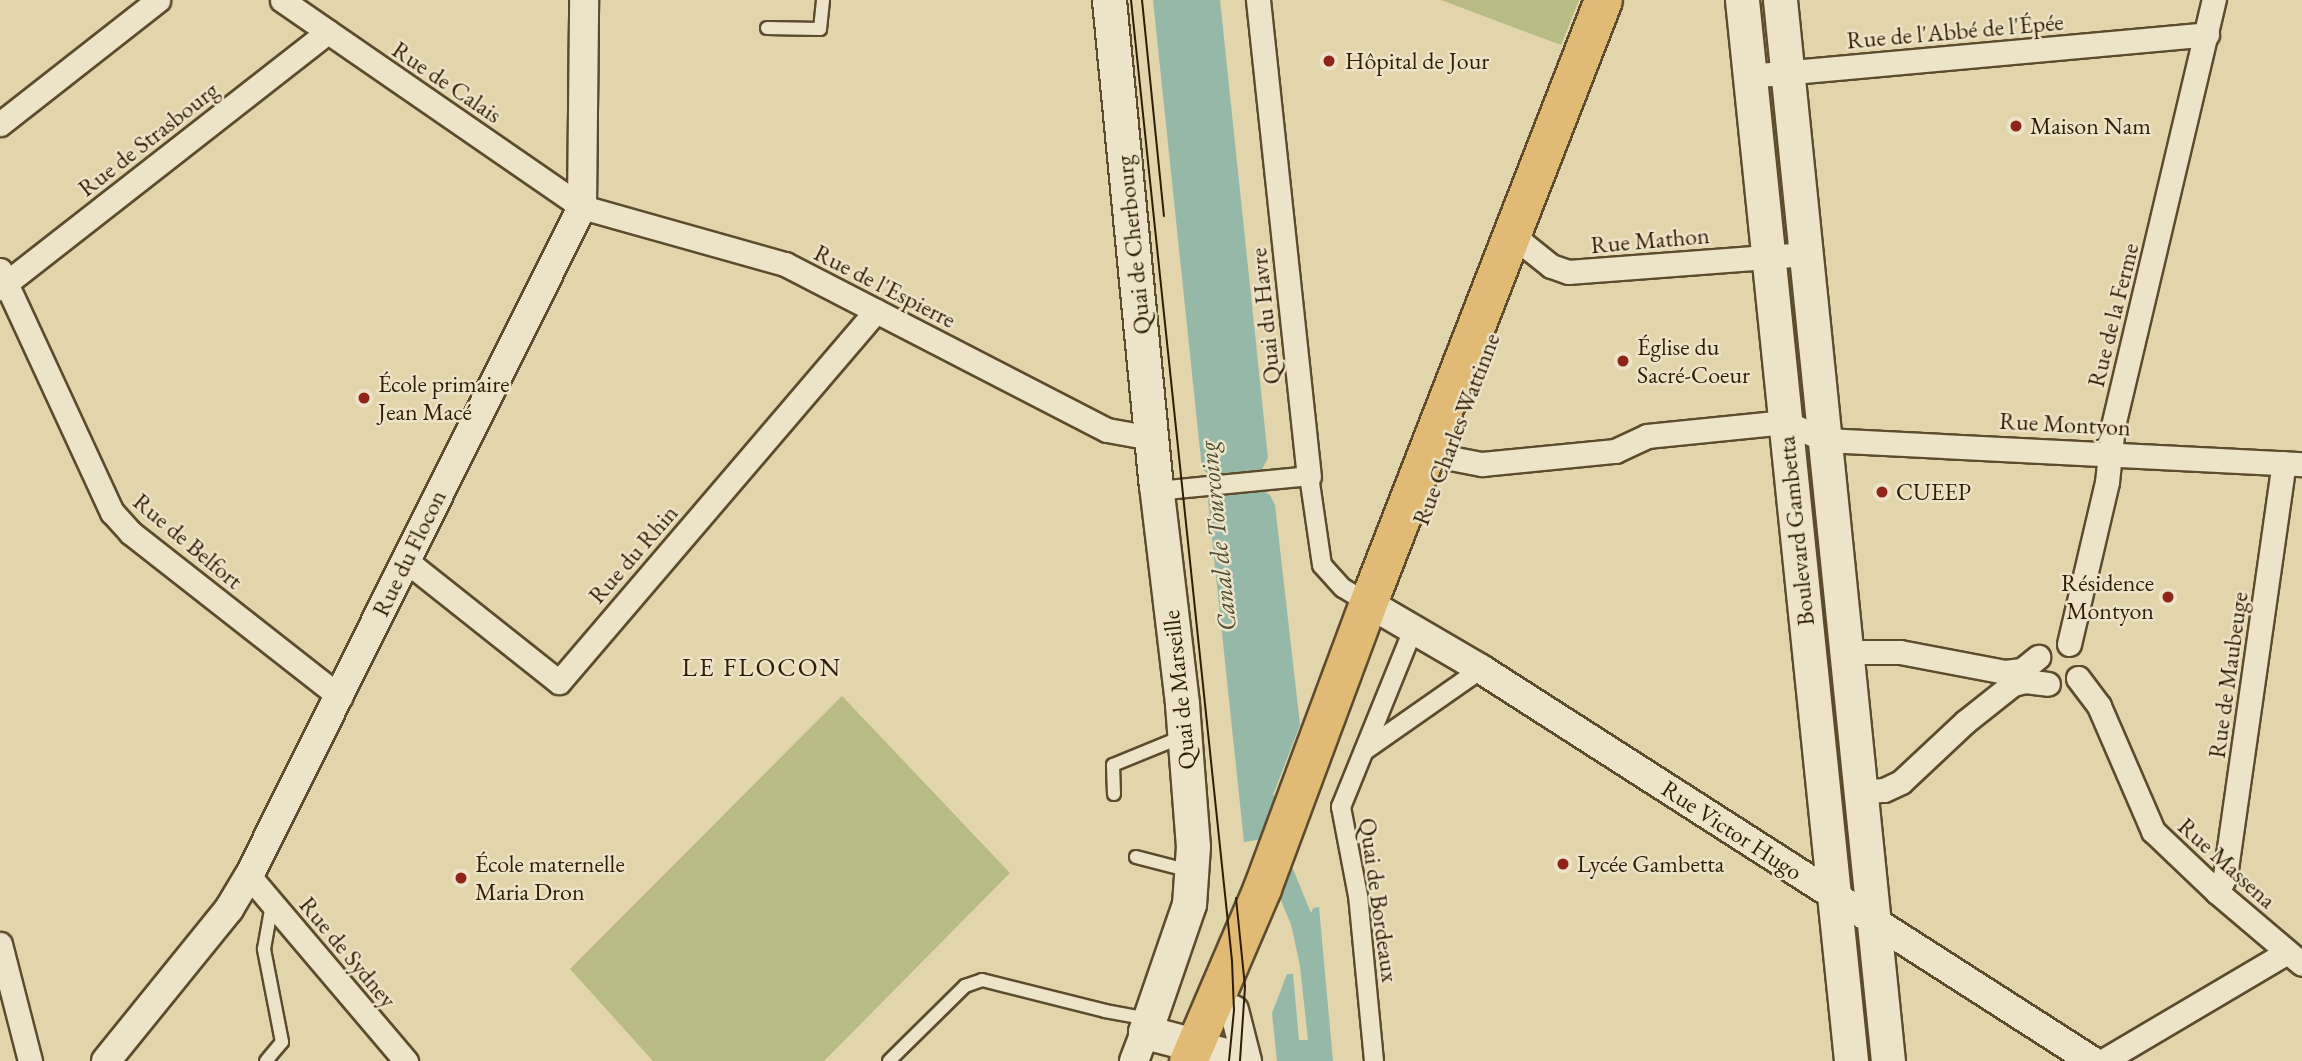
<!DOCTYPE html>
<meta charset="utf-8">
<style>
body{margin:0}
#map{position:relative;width:2302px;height:1061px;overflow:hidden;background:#e2d4ab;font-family:"EB Garamond",serif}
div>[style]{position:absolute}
.green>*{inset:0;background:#b9bb84}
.water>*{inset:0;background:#95b8a9}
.canal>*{height:23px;margin:-11.5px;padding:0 11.5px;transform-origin:11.5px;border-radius:11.5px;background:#95b8a9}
.roads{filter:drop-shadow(2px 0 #5c4b2d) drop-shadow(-2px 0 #5c4b2d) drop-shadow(0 2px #5c4b2d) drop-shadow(0 -2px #5c4b2d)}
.service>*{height:12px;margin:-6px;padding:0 6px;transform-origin:6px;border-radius:6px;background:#ece3c8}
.pedestrian>*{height:18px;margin:-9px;padding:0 9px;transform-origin:9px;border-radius:9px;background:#ece3c8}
.minor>*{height:23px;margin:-11.5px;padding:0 11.5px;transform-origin:11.5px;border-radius:11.5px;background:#ece3c8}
.tertiary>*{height:28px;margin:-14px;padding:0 14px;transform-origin:14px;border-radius:14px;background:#ece3c8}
.secondary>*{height:33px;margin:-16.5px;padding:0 16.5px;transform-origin:16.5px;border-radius:16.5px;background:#ece3c8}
.primary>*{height:37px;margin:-18.5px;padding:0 18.5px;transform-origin:18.5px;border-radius:18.5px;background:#e1ba76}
.tram>*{height:2px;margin:-1px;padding:0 1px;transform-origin:1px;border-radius:1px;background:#2f1d03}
.dots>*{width:19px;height:19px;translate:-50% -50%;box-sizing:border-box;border:4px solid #ece3c8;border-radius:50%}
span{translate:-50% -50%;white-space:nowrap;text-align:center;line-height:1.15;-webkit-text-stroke:5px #ece3c8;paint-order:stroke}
.street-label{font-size:24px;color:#2f1d03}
.poi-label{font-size:24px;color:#2f1d03}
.left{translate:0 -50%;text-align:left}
.right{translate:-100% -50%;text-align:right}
.water-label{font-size:26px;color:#4e4c35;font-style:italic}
.neighbourhood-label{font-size:26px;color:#2f1d03;letter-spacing:2px}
</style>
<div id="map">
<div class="green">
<div style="clip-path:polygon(1441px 0,1579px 0,1561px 45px)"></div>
<div style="clip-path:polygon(1773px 94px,1791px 214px,1775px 216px,1768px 95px)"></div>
<div style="clip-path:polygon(1791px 265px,1808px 382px,1791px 383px,1781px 267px)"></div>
<div style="clip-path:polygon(842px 696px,1010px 873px,824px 1061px,653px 1061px,570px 969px)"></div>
</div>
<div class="water">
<div style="clip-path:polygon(1153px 0,1220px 0,1268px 458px,1261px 471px,1210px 475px,1202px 469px)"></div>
<div style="clip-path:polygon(1260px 489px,1270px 495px,1275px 505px,1300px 725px,1273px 795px,1283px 800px,1263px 839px,1244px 842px,1208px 500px,1211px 495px)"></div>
<div style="clip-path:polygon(1319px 907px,1333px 1061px,1277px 1061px,1272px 1013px,1287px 974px,1293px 974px,1299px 1040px,1308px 1040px,1298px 948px,1313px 908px)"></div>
</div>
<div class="canal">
<div style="left:1274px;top:854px;width:74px;rotate:67.6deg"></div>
<div style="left:1302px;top:922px;width:39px;rotate:78deg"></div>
</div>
<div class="roads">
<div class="service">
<div style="left:767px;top:28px;width:53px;rotate:1.1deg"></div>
<div style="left:820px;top:29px;width:29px;rotate:-84deg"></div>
<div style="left:1114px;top:794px;width:29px;rotate:-92deg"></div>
<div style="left:1113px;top:765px;width:77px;rotate:-22.2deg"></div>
<div style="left:1136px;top:857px;width:56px;rotate:14.5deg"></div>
<div style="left:266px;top:1061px;width:25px;rotate:-50deg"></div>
<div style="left:282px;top:1042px;width:95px;rotate:-101deg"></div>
<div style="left:264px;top:949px;width:46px;rotate:-79.9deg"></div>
<div style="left:889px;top:1061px;width:107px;rotate:-44.6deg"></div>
<div style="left:965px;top:986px;width:18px;rotate:-19deg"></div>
<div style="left:982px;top:980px;width:127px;rotate:14.1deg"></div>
<div style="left:1105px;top:1011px;width:45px;rotate:10.3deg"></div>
</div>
<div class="pedestrian">
<div style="left:1157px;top:491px;width:153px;rotate:-5.6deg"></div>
<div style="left:1309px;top:476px;width:90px;rotate:81.7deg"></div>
<div style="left:1322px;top:565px;width:31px;rotate:48deg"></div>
<div style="left:1343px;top:588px;width:29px;rotate:31deg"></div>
<div style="left:1364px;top:751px;width:143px;rotate:-35deg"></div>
<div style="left:1374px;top:1061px;width:166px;rotate:-95.5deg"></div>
<div style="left:1358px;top:896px;width:91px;rotate:-100.8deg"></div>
<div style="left:1341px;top:807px;width:191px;rotate:-67.9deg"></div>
</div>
<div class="minor">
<div style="left:282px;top:0;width:364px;rotate:34.6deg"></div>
<div style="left:582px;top:207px;width:211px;rotate:15.7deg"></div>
<div style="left:785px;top:264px;width:362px;rotate:27.3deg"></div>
<div style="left:1107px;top:430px;width:46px;rotate:10.1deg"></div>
<div style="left:1258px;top:0;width:479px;rotate:83.9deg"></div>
<div style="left:1749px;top:76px;width:460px;rotate:-5.2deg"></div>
<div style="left:0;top:124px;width:201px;rotate:-38.1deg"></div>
<div style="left:1511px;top:234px;width:51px;rotate:38.7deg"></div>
<div style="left:1551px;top:266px;width:18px;rotate:19deg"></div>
<div style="left:1568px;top:272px;width:239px;rotate:-4.3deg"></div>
<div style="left:0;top:270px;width:267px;rotate:65.2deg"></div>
<div style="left:112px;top:512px;width:28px;rotate:48deg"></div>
<div style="left:131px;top:533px;width:266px;rotate:38.1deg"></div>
<div style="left:0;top:288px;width:416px;rotate:-38deg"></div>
<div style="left:1445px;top:457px;width:38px;rotate:11deg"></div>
<div style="left:1482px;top:464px;width:134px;rotate:-5.6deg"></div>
<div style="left:1615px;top:451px;width:35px;rotate:-25deg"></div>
<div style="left:1647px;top:436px;width:139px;rotate:-5.8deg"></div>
<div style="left:1785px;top:422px;width:44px;rotate:24.2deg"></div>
<div style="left:1825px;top:440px;width:478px;rotate:2.9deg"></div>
<div style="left:405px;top:560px;width:196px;rotate:38.4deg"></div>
<div style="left:559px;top:682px;width:488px;rotate:-49.5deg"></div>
<div style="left:2069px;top:644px;width:166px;rotate:-76.8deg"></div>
<div style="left:2107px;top:482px;width:56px;rotate:-83.9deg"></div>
<div style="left:2113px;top:426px;width:438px;rotate:-76.7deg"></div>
<div style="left:1846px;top:652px;width:54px"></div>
<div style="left:1900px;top:652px;width:107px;rotate:10.8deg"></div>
<div style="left:2005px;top:672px;width:17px;rotate:-7deg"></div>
<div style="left:2022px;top:670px;width:21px;rotate:-39deg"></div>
<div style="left:2078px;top:678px;width:35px;rotate:53deg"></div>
<div style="left:2099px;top:706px;width:136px;rotate:66.6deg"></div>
<div style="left:2153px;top:831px;width:88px;rotate:43.6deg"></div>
<div style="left:2217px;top:892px;width:111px;rotate:40.3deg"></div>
<div style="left:1860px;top:792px;width:24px;rotate:-5deg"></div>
<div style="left:1884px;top:790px;width:19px;rotate:-25deg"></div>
<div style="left:1901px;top:782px;width:88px;rotate:-43.2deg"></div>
<div style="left:1965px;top:722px;width:61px;rotate:-38.4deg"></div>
<div style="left:2013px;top:684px;width:12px;rotate:-14deg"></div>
<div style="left:2025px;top:681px;width:23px;rotate:7deg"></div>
<div style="left:249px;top:876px;width:243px;rotate:49.7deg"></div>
<div style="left:2217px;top:892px;width:18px;rotate:-63deg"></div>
<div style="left:2225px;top:876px;width:417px;rotate:-81.9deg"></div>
<div style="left:0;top:944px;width:121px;rotate:75.6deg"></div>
<div style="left:2103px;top:1061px;width:214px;rotate:-30.6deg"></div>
</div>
<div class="tertiary">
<div style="left:1368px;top:603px;width:131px;rotate:30.3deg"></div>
<div style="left:1481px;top:669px;width:726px;rotate:32.68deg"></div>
<div style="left:1234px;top:1010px;width:53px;rotate:75.7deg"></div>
<div style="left:1195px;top:1045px;width:36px;rotate:14deg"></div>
<div style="left:1230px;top:1054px;width:11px;rotate:38deg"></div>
<div style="left:106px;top:1061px;width:196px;rotate:-51deg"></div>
<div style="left:229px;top:909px;width:39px;rotate:-59deg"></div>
<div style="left:249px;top:876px;width:747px;rotate:-63.54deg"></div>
<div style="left:582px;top:207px;width:207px;rotate:-89.4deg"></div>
<div style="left:1134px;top:1061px;width:31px;rotate:-69deg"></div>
</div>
<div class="secondary">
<div style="left:1109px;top:0;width:487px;rotate:84.5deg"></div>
<div style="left:1156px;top:485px;width:221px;rotate:83.2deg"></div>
<div style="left:1182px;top:704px;width:142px;rotate:85.6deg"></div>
<div style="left:1193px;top:846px;width:58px;rotate:93.9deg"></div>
<div style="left:1189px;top:904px;width:135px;rotate:109deg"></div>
<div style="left:1145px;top:1032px;width:52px;rotate:14.6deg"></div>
<div style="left:1742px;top:0;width:1067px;rotate:84.13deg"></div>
<div style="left:1780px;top:0;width:1066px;rotate:84.19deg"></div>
</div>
<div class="primary">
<div style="left:1188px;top:1061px;width:188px;rotate:-66.8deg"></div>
<div style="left:1262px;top:888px;width:304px;rotate:-69.6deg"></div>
<div style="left:1368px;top:603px;width:647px;rotate:-68.71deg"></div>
</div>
</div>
<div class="tram">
<div style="left:1131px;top:0;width:966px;rotate:84deg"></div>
<div style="left:1232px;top:961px;width:49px;rotate:87.7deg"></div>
<div style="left:1234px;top:1010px;width:51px;rotate:95.6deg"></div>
<div style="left:1142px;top:0;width:217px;rotate:84.2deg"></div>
<div style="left:1236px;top:898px;width:89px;rotate:84.2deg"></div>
<div style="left:1245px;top:987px;width:74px;rotate:93.9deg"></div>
</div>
<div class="dots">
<div style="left:1329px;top:61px;background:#8f2418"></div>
<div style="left:2016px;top:126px;background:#8f2418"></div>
<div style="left:1623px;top:361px;background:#8f2418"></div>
<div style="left:364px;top:398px;background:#8f2418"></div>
<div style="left:1882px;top:492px;background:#8f2418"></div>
<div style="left:2168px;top:597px;background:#8f2418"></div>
<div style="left:1563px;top:864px;background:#8f2418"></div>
<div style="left:461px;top:878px;background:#8f2418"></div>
</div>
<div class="street-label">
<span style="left:1955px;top:31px;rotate:-5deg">Rue de l'Abbé de l'Épée</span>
<span style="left:447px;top:82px;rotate:34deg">Rue de Calais</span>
<span style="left:148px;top:139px;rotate:-38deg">Rue de Strasbourg</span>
<span style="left:1650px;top:240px;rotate:-5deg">Rue Mathon</span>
<span style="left:1133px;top:245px;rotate:-96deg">Quai de Cherbourg</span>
<span style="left:885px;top:286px;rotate:27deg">Rue de l'Espierre</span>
<span style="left:2113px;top:315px;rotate:-76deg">Rue de la Ferme</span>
<span style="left:1265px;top:316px;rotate:-96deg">Quai du Havre</span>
<span style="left:2065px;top:424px;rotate:3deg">Rue Montyon</span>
<span style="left:1456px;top:429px;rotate:-69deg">Rue Charles Wattinne</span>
<span style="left:1796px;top:531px;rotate:-96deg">Boulevard Gambetta</span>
<span style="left:188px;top:541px;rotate:40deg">Rue de Belfort</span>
<span style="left:409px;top:553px;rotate:-64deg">Rue du Flocon</span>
<span style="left:633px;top:554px;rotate:-49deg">Rue du Rhin</span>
<span style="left:2228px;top:675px;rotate:-82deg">Rue de Maubeuge</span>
<span style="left:1179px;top:690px;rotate:-96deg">Quai de Marseille</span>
<span style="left:1732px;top:830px;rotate:33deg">Rue Victor Hugo</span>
<span style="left:2227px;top:863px;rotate:42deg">Rue Massena</span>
<span style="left:1379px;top:900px;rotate:82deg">Quai de Bordeaux</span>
<span style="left:348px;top:952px;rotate:50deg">Rue de Sydney</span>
</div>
<div class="poi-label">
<span class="left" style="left:1345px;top:61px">Hôpital de Jour</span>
<span class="left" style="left:2030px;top:126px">Maison Nam</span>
<span class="left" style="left:1637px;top:361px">Église du<br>Sacré-Coeur</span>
<span class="left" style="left:378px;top:398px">École primaire<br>Jean Macé</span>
<span class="left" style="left:1896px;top:492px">CUEEP</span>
<span class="right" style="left:2154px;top:597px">Résidence<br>Montyon</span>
<span class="left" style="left:475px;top:878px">École maternelle<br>Maria Dron</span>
<span class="left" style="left:1577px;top:864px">Lycée Gambetta</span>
</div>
<div class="water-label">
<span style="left:1218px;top:536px;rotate:-96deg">Canal de Tourcoing</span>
</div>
<div class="neighbourhood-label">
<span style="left:762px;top:668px">LE FLOCON</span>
</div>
</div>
